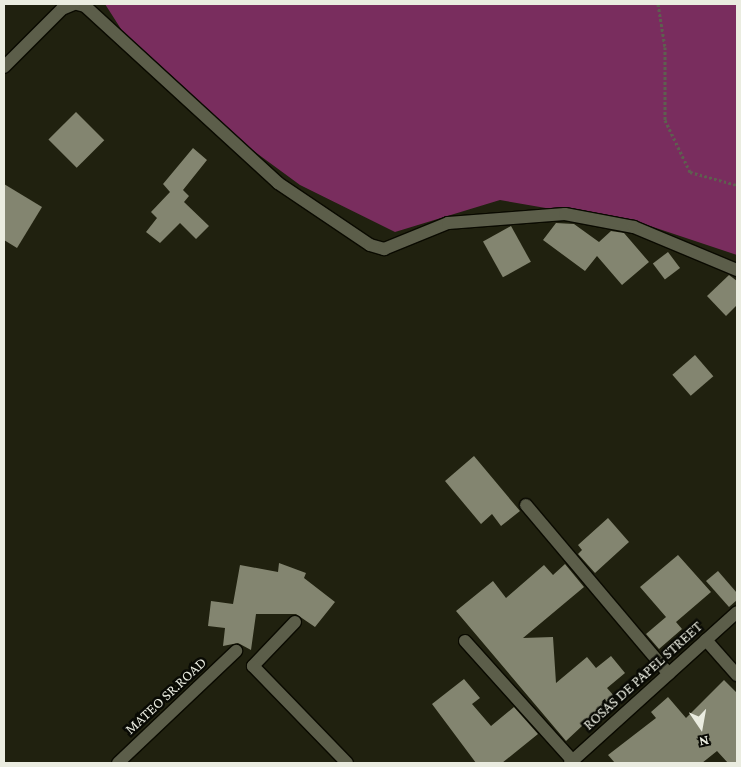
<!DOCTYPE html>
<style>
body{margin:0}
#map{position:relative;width:741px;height:767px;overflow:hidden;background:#20210f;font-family:"Crimson Pro",serif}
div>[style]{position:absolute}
.forest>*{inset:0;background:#792d5e}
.building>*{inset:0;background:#838570;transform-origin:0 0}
.path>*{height:3px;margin-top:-1.5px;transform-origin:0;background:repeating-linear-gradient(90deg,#5e5f4f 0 2.5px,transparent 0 5px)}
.roads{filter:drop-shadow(1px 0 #0a0a00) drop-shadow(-1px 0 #0a0a00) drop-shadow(0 1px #0a0a00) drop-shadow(0 -1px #0a0a00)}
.minor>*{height:12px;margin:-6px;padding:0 6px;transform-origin:6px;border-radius:6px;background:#5c5e4a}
span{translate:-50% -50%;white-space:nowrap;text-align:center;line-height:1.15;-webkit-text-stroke:5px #090a04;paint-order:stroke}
.street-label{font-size:15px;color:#eaece0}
.frame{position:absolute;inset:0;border:5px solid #eaece0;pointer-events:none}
.north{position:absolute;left:676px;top:702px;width:50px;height:50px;-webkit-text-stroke:4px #090a04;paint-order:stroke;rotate:168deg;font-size:14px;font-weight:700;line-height:20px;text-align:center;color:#eaece0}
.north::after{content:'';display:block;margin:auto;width:18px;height:22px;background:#eaece0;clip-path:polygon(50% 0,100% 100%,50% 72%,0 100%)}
</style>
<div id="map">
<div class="forest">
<div style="clip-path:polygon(105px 4px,737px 4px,737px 255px,650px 226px,500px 200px,395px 232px,300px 185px,151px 76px)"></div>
</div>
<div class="building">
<div style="left:76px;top:112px;width:40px;height:39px;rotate:45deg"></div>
<div style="clip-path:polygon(193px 148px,207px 160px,183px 190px,189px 196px,184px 202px,209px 226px,196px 239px,180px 223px,160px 243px,146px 232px,157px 218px,151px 212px,170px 192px,163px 184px)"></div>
<div style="clip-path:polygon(4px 184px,42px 207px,17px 248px,4px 240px)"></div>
<div style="clip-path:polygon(556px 223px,574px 224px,599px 242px,611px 231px,624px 233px,649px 262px,622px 285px,597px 256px,585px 271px,543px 240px)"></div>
<div style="left:511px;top:226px;width:41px;height:32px;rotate:61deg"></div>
<div style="left:668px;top:252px;width:20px;height:19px;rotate:53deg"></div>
<div style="clip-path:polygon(729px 275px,737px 281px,737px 305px,726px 316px,707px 296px)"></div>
<div style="left:695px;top:355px;width:28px;height:30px;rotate:49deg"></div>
<div style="clip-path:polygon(474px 456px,520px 511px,501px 526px,492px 514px,481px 524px,445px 481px)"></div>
<div style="clip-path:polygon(608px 518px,629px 542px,595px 573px,578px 554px,582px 550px,578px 545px)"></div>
<div style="clip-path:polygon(678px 555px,711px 592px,676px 622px,682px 629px,659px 649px,646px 634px,666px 617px,640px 587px)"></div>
<div style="clip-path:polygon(279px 563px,306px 573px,304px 578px,335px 602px,315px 627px,296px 614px,256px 614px,251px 650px,238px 643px,223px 646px,225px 628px,208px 626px,211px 601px,233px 604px,240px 565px,278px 572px)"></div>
<div style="clip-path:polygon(565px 564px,584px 587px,523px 638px,553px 637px,556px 683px,587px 657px,596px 668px,611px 656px,625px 673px,607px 688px,614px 696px,566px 741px,456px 611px,493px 581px,506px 598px,544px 565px,553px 575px)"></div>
<div style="clip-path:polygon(718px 571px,737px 593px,737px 600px,729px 607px,706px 581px)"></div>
<div style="clip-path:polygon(464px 679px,480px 698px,472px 704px,491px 726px,514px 707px,538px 734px,502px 763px,476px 763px,432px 704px)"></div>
<div style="clip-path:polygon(724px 680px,737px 693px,737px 763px,728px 763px,717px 751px,702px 763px,615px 763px,608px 755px,656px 718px,651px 712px,668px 697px,686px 718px)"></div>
</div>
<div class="path">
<div style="left:658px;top:4px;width:44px;rotate:80.8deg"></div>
<div style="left:665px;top:47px;width:73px;rotate:90deg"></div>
<div style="left:665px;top:120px;width:58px;rotate:64.3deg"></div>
<div style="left:690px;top:172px;width:49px;rotate:15.5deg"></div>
</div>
<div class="roads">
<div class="minor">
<div style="left:77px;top:4px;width:8px;rotate:14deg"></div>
<div style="left:85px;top:6px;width:262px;rotate:42.5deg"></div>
<div style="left:278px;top:183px;width:111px;rotate:34deg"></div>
<div style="left:370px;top:245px;width:15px;rotate:16deg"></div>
<div style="left:384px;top:249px;width:69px;rotate:-22.1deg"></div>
<div style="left:448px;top:223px;width:117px;rotate:-4.4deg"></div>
<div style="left:565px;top:214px;width:70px;rotate:10.7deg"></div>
<div style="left:634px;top:227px;width:112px;rotate:22.7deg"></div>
<div style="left:4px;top:67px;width:82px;rotate:-45deg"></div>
<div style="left:62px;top:9px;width:13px;rotate:-23deg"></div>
<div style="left:526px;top:505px;width:221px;rotate:49.8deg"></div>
<div style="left:295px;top:622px;width:61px;rotate:133.7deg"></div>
<div style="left:253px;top:666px;width:135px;rotate:45.9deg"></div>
<div style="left:706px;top:640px;width:47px;rotate:48.5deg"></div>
<div style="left:465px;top:641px;width:161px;rotate:48deg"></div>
<div style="left:118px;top:763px;width:163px;rotate:-43.5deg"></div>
<div style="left:570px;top:763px;width:225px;rotate:-42.1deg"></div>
</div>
</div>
<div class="street-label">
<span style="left:643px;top:676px;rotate:-42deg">ROSAS DE PAPEL STREET</span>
<span style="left:166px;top:696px;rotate:-43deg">MATEO SR.ROAD</span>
</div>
<div class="frame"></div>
<div class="north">N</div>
</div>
